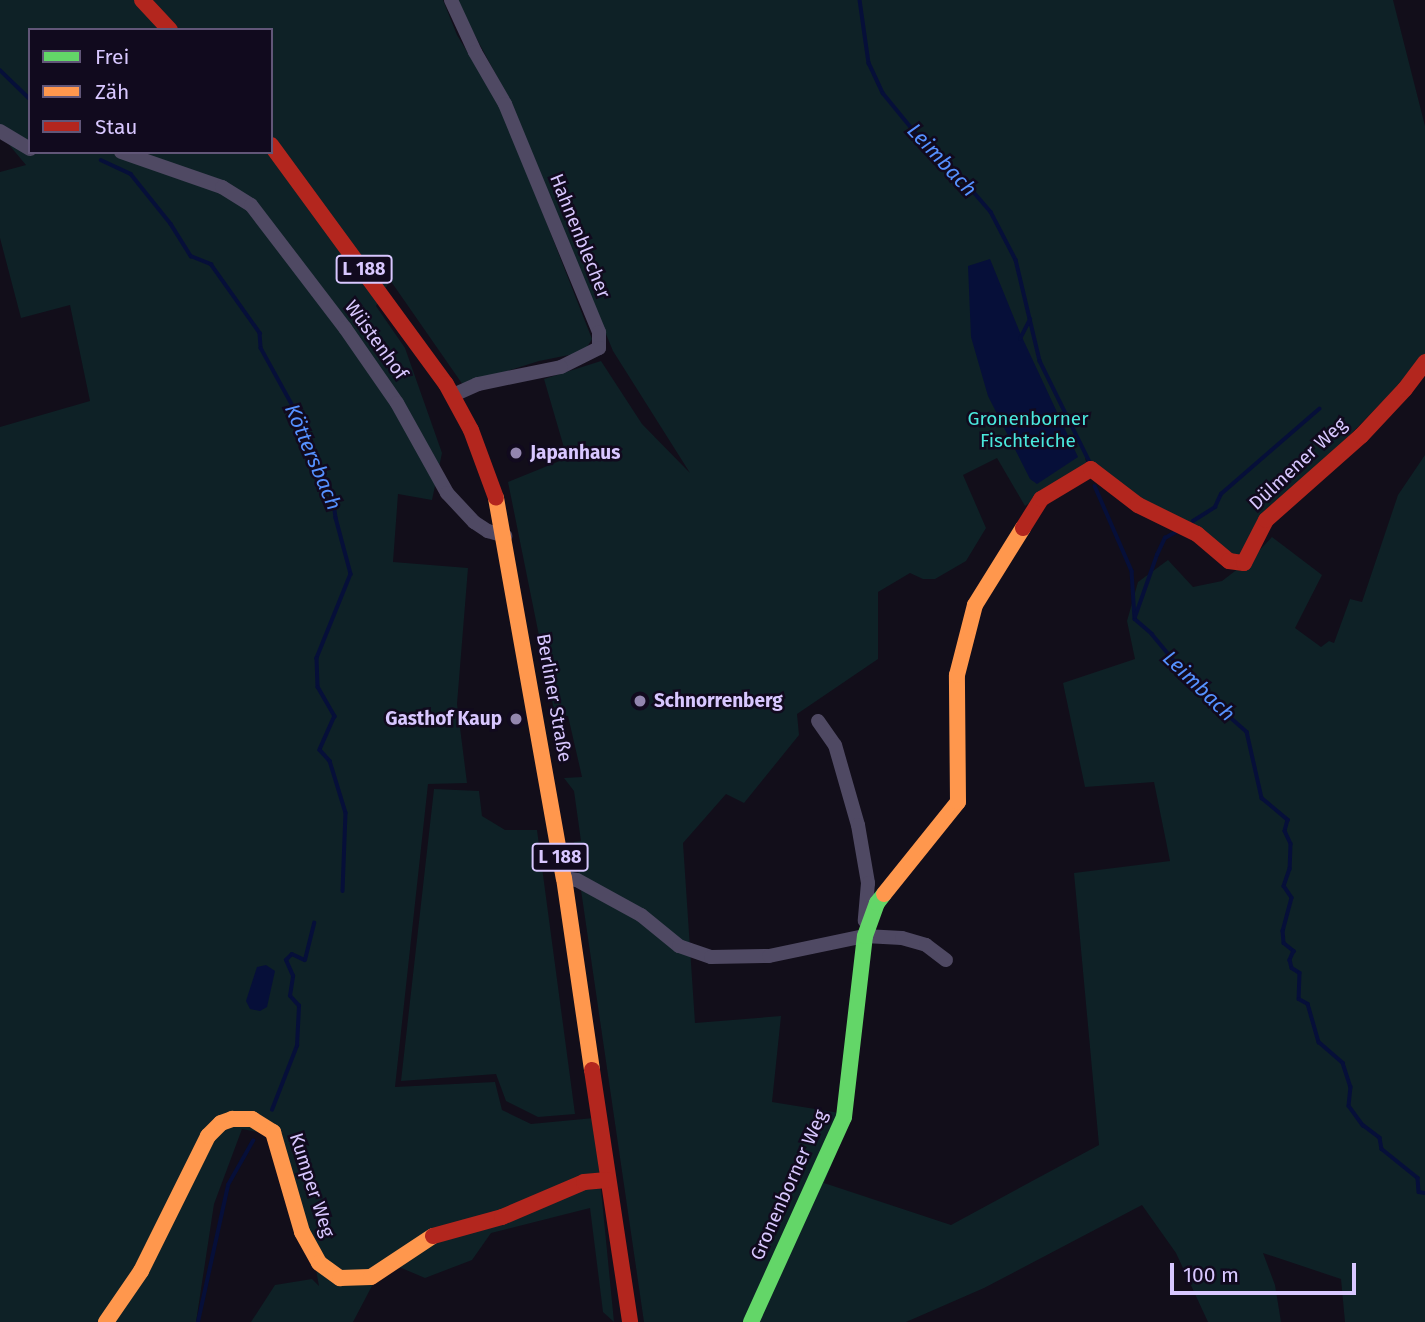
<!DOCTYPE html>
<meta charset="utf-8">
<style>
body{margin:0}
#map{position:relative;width:1425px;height:1322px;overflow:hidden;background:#120e1a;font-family:"Fira Sans",sans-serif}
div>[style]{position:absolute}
.green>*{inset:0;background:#0e2126}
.water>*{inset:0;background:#060f39}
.stream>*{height:3.5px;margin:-1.75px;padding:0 1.75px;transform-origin:1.75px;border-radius:1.75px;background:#060f39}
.street>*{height:14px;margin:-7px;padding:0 7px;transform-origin:7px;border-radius:7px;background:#4f4963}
.fast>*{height:16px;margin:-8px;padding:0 8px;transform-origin:8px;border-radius:8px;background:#63d668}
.slow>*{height:16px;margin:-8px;padding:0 8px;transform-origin:8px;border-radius:8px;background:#ff974d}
.jam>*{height:16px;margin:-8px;padding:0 8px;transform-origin:8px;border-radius:8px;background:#b3261e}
.dots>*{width:19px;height:19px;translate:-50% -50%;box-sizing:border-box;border:4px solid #110a1e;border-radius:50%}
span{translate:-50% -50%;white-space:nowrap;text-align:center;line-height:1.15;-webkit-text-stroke:5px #110a1e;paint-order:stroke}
.shield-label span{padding:2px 5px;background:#110a1e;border:2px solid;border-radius:5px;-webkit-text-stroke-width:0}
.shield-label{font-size:18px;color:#d8c7ff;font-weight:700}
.street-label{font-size:19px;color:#d8c7ff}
.park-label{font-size:19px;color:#4ae8dd}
.poi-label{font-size:19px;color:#d8c7ff;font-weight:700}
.left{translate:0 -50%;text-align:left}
.right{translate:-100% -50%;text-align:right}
.water-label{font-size:21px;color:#5591ff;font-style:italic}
.legend{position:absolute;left:28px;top:28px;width:245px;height:126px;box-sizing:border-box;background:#110a1e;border:2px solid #615678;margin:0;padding:9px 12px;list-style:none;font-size:21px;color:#d8c7ff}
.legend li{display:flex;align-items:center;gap:14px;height:35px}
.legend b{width:35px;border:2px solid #615678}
.scale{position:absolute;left:1170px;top:1263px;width:186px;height:32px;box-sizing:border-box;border:4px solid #d8c7ff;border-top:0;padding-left:9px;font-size:21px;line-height:24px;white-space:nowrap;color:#d8c7ff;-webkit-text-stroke:5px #110a1e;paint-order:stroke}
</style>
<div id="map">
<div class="green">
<div style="clip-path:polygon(evenodd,0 0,443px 0,457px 35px,502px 109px,592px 339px,584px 352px,539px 361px,463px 385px,390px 280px,376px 306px,405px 348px,442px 453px,432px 500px,398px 494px,393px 562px,468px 568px,457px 704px,467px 783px,428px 784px,395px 1087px,495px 1082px,502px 1110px,531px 1124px,594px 1118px,614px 1322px,603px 1312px,590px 1208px,491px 1233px,472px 1260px,425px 1278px,385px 1261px,353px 1322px,251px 1322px,275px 1285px,312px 1279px,319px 1286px,310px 1237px,279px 1136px,242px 1129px,214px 1204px,196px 1322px,0 1322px,0 427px,90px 401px,70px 305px,21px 318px,0 238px,0 172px,26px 165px,0 134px,0 0,30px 30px,271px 30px,271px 152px,30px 152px,30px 30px)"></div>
<div style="clip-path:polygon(456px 0,1393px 0,1425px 126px,1425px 358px,1275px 512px,1248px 558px,1229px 561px,1085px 458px,1087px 465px,1025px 506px,997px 458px,963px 475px,986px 528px,966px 561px,935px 579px,923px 579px,910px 573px,878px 592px,878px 659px,797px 714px,799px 735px,744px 803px,726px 794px,683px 843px,695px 1023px,781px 1016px,772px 1102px,852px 1115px,824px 1183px,951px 1225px,1099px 1145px,1074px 873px,1170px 861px,1154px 782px,1085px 787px,1063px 683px,1135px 659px,1127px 621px,1138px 582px,1168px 560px,1193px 587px,1222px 581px,1252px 558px,1272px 537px,1322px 575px,1295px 628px,1321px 647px,1329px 641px,1334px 643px,1350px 599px,1362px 602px,1398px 495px,1425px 455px,1425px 1322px,1345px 1322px,1341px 1279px,1263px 1253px,1275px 1285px,1281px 1322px,1208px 1322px,1176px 1253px,1142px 1205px,984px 1288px,906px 1322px,644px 1322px,574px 842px,581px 841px,574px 791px,564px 778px,582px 777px,568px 716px,555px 715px,508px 482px,567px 458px,544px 379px,601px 361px,642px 424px,690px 473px,613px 351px,510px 101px)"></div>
<div style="clip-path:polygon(434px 789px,479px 791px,482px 816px,505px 830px,537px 830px,575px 1114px,538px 1117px,506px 1101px,496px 1074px,401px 1081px)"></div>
</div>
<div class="water">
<div style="clip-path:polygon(990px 259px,1021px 335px,1078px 457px,1037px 484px,1030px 479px,988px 396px,971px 337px,968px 266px)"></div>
<div style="clip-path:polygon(266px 965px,275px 971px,267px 1007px,260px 1011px,250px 1009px,246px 1001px,257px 967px)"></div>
</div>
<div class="stream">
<div style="left:860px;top:0;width:64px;rotate:81.9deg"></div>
<div style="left:869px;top:63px;width:33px;rotate:65deg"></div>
<div style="left:883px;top:93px;width:79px;rotate:50.7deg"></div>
<div style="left:933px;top:154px;width:14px;rotate:25deg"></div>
<div style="left:946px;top:160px;width:69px;rotate:49.1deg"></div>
<div style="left:991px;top:212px;width:54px;rotate:62.5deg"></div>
<div style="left:1016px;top:260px;width:104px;rotate:76.6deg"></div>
<div style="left:1040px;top:361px;width:113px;rotate:63.7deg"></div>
<div style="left:0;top:70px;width:42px;rotate:44deg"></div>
<div style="left:101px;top:160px;width:33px;rotate:25deg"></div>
<div style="left:131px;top:174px;width:64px;rotate:51.3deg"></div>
<div style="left:171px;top:224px;width:38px;rotate:58deg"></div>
<div style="left:191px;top:256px;width:22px;rotate:22deg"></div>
<div style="left:211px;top:264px;width:85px;rotate:54.6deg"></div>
<div style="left:260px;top:333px;width:15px;rotate:86deg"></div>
<div style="left:261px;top:348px;width:87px;rotate:61.1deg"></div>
<div style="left:303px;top:424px;width:26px;rotate:83deg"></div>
<div style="left:306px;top:450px;width:28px;rotate:67deg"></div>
<div style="left:317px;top:476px;width:24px;rotate:48deg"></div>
<div style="left:333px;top:494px;width:24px;rotate:83deg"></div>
<div style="left:336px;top:518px;width:58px;rotate:75deg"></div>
<div style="left:351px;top:574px;width:91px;rotate:112deg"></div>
<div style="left:317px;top:658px;width:29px;rotate:88deg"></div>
<div style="left:318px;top:687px;width:34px;rotate:60deg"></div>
<div style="left:335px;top:716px;width:37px;rotate:114deg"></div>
<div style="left:320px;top:750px;width:15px;rotate:48deg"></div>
<div style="left:330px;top:761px;width:54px;rotate:72.9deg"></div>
<div style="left:346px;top:813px;width:78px;rotate:92.2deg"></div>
<div style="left:1020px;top:339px;width:22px;rotate:-63deg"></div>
<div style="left:1095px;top:486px;width:93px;rotate:66.5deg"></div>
<div style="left:1132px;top:571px;width:48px;rotate:86.4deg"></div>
<div style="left:1135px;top:619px;width:23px;rotate:41deg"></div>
<div style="left:1152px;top:634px;width:69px;rotate:50.3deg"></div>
<div style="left:1196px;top:687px;width:68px;rotate:41.4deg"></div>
<div style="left:1247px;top:732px;width:68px;rotate:77.2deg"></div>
<div style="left:1262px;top:798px;width:34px;rotate:40deg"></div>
<div style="left:1288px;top:820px;width:11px;rotate:105deg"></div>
<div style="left:1285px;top:831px;width:14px;rotate:65deg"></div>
<div style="left:1291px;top:844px;width:25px;rotate:92deg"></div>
<div style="left:1290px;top:869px;width:18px;rotate:109deg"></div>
<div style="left:1284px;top:886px;width:14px;rotate:56deg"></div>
<div style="left:1292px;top:898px;width:34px;rotate:105deg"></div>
<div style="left:1283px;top:931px;width:12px;rotate:85deg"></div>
<div style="left:1284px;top:943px;width:13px;rotate:39deg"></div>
<div style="left:1294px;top:951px;width:10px;rotate:114deg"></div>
<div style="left:1290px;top:960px;width:8px;rotate:76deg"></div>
<div style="left:1292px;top:968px;width:9px;rotate:32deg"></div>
<div style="left:1300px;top:973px;width:26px;rotate:92deg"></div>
<div style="left:1299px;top:999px;width:10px;rotate:29deg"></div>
<div style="left:1308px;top:1004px;width:40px;rotate:74deg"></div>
<div style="left:1319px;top:1042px;width:32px;rotate:41deg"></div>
<div style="left:1343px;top:1063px;width:25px;rotate:72deg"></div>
<div style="left:1351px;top:1087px;width:19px;rotate:96deg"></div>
<div style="left:1349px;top:1106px;width:24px;rotate:54deg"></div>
<div style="left:1363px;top:1125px;width:21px;rotate:37deg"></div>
<div style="left:1380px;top:1138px;width:11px;rotate:80deg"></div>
<div style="left:1382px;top:1149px;width:46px;rotate:38.9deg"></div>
<div style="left:1418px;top:1178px;width:14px;rotate:86deg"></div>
<div style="left:1419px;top:1192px;width:6px;rotate:9deg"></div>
<div style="left:1193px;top:521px;width:26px;rotate:-32deg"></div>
<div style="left:1215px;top:507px;width:14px;rotate:-65deg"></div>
<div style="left:1221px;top:494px;width:130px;rotate:-40.9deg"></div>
<div style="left:1135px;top:617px;width:66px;rotate:-70.5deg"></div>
<div style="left:1157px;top:555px;width:19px;rotate:-65deg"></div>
<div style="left:1165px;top:538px;width:13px;rotate:-29deg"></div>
<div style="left:272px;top:1110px;width:69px;rotate:-68.7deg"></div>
<div style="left:297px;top:1046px;width:40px;rotate:-87.1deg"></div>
<div style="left:299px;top:1006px;width:13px;rotate:-132deg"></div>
<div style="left:290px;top:996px;width:20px;rotate:-81deg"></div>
<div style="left:293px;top:976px;width:17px;rotate:-114deg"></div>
<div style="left:286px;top:960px;width:8px;rotate:-45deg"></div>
<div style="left:292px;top:954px;width:14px;rotate:25deg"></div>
<div style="left:305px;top:960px;width:38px;rotate:-76deg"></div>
<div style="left:198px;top:1322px;width:140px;rotate:-77.6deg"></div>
<div style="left:228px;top:1185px;width:51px;rotate:-60.4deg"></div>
</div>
<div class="street">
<div style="left:451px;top:0;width:57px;rotate:65.2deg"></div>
<div style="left:475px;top:52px;width:60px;rotate:60deg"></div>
<div style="left:505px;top:104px;width:247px;rotate:67.6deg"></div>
<div style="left:599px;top:332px;width:16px;rotate:90deg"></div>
<div style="left:599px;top:348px;width:42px;rotate:153.4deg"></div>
<div style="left:561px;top:367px;width:85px;rotate:168.4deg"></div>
<div style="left:478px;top:384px;width:27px;rotate:156deg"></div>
<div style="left:0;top:131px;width:35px;rotate:31deg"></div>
<div style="left:121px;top:152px;width:107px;rotate:19.1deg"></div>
<div style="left:222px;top:187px;width:34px;rotate:32deg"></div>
<div style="left:251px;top:205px;width:155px;rotate:52.6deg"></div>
<div style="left:345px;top:328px;width:91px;rotate:55.3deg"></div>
<div style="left:397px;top:403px;width:103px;rotate:60.9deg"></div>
<div style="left:447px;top:493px;width:40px;rotate:47deg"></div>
<div style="left:474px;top:522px;width:17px;rotate:33deg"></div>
<div style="left:488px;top:531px;width:18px;rotate:16deg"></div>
<div style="left:818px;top:721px;width:29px;rotate:55deg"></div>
<div style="left:835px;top:745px;width:83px;rotate:74deg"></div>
<div style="left:858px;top:825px;width:59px;rotate:80.2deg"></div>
<div style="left:868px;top:883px;width:38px;rotate:95deg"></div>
<div style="left:564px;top:878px;width:13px;rotate:9deg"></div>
<div style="left:577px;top:880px;width:73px;rotate:28.7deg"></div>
<div style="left:641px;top:915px;width:49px;rotate:39.2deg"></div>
<div style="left:679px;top:946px;width:34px;rotate:19deg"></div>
<div style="left:711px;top:957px;width:58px;rotate:-1deg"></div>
<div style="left:769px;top:956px;width:98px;rotate:-11.8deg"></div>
<div style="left:865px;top:936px;width:37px;rotate:3deg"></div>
<div style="left:902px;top:938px;width:25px;rotate:16deg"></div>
<div style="left:926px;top:945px;width:25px;rotate:37deg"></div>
</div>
<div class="fast">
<div style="left:751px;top:1322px;width:225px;rotate:-65.6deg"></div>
<div style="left:844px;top:1117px;width:182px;rotate:-83.4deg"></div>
<div style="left:865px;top:936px;width:35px;rotate:-70deg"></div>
<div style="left:877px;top:903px;width:11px;rotate:-52deg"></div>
</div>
<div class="slow">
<div style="left:496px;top:498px;width:386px;rotate:79.9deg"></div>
<div style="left:564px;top:878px;width:194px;rotate:81.7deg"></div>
<div style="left:884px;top:894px;width:118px;rotate:-51.2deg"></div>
<div style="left:958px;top:802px;width:127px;rotate:-90.5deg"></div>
<div style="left:957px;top:675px;width:72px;rotate:-75.6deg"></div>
<div style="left:975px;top:605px;width:91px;rotate:-58.1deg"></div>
<div style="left:106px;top:1322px;width:62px;rotate:-55.5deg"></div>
<div style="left:141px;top:1271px;width:151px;rotate:-63.6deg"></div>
<div style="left:208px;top:1136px;width:18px;rotate:-45deg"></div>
<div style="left:221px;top:1123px;width:12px;rotate:-20deg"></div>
<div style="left:232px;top:1119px;width:20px"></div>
<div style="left:252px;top:1119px;width:25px;rotate:32deg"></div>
<div style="left:273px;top:1132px;width:104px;rotate:73.8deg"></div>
<div style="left:302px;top:1232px;width:35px;rotate:61deg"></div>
<div style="left:319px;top:1263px;width:26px;rotate:36deg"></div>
<div style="left:340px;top:1278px;width:31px;rotate:-2deg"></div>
<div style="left:371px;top:1277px;width:74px;rotate:-33.5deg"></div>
</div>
<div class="jam">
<div style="left:142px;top:0;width:41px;rotate:47deg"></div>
<div style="left:271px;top:145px;width:296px;rotate:53.8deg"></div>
<div style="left:446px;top:384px;width:52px;rotate:61.5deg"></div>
<div style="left:471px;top:430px;width:72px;rotate:69.8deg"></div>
<div style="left:1023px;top:528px;width:34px;rotate:-58deg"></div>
<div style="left:1041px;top:499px;width:58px;rotate:-31deg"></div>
<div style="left:1091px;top:469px;width:59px;rotate:37.5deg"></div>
<div style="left:1138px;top:505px;width:66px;rotate:26.2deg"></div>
<div style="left:1197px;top:534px;width:42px;rotate:40.2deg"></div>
<div style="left:1229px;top:561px;width:15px;rotate:8deg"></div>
<div style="left:1244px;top:563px;width:48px;rotate:-62.9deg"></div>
<div style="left:1266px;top:520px;width:127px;rotate:-41.5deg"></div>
<div style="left:1361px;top:436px;width:64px;rotate:-46.9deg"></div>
<div style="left:1405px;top:389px;width:34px;rotate:-53deg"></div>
<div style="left:592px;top:1070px;width:255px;rotate:81.4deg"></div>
<div style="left:433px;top:1236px;width:72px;rotate:-15.4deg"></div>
<div style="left:502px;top:1217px;width:89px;rotate:-23.1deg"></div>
<div style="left:584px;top:1182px;width:23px;rotate:-5deg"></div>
</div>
<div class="dots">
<div style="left:516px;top:453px;background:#9386af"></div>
<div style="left:640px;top:701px;background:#9386af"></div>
<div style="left:516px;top:719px;background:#9386af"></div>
</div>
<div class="shield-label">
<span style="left:364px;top:269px">L 188</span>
<span style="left:560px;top:857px">L 188</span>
</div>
<div class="street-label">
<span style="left:580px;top:236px;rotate:68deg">Hahnenblecher</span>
<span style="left:376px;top:340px;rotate:54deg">Wüstenhof</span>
<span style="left:1298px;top:464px;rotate:-43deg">Dülmener Weg</span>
<span style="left:554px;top:698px;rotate:80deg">Berliner Straße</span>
<span style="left:312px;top:1185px;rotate:72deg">Kumper Weg</span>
<span style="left:789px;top:1185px;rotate:-66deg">Gronenborner Weg</span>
</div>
<div class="park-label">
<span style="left:1028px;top:430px">Gronenborner<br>Fischteiche</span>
</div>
<div class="poi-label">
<span class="left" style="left:530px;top:453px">Japanhaus</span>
<span class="left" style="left:654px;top:701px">Schnorrenberg</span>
<span class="right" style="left:502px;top:719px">Gasthof Kaup</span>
</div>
<div class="water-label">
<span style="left:942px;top:160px;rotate:47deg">Leimbach</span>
<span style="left:313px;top:457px;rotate:67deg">Köttersbach</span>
<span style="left:1199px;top:686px;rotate:44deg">Leimbach</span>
</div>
<ul class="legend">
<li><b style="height:9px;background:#63d668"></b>Frei</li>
<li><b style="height:9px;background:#ff974d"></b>Zäh</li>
<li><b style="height:9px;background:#b3261e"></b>Stau</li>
</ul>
<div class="scale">100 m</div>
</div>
